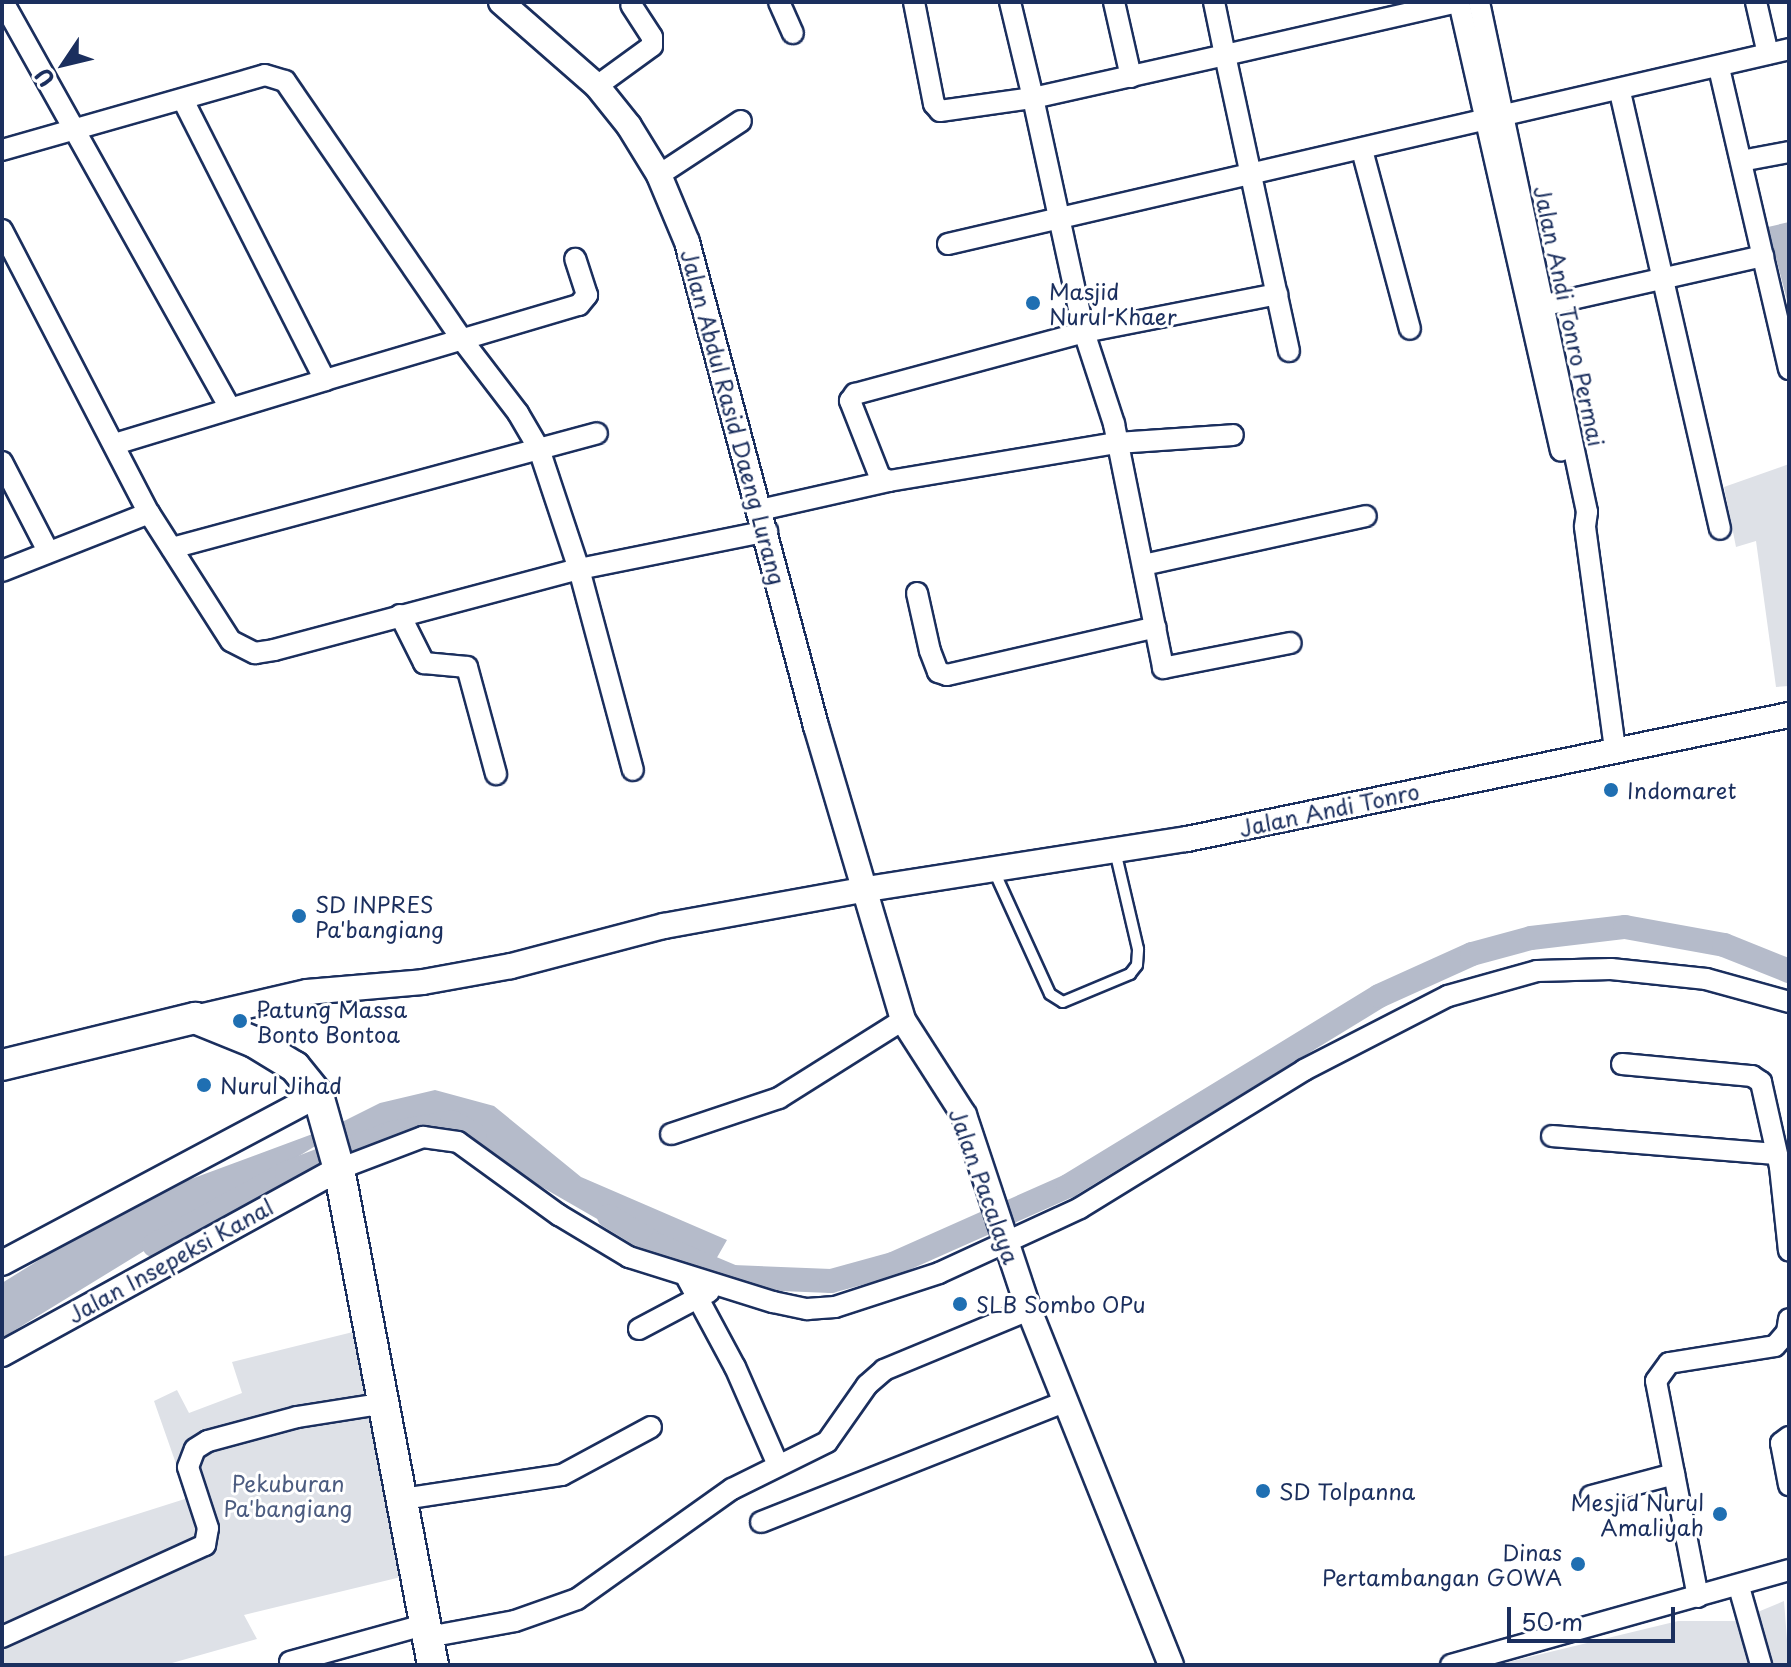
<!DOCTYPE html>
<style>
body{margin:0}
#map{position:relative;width:1791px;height:1667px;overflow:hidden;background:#fff;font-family:"Playpen Sans",sans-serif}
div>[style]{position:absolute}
.green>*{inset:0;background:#dee1e7}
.water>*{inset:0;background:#b5bbca}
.canal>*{height:24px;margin:-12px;padding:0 12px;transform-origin:12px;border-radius:12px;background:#b5bbca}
.roads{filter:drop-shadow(2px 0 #1b2f5e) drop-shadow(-2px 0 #1b2f5e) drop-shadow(0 2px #1b2f5e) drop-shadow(0 -2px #1b2f5e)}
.service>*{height:10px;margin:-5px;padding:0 5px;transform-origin:5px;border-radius:5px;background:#fff}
.minor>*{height:20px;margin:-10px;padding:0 10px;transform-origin:10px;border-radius:10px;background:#fff}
.tertiary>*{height:24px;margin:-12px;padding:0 12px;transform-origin:12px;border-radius:12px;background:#fff}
.primary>*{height:30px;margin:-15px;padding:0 15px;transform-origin:15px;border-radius:15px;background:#fff}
.dots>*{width:22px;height:22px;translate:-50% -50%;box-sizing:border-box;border:4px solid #fff;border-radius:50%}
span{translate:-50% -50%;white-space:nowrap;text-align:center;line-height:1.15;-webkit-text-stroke:6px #fff;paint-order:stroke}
.poi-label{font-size:22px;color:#1b2f5e}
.left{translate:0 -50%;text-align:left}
.right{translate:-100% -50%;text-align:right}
.street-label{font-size:22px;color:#1b2f5e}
.park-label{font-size:22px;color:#4c5c80}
.frame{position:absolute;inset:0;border:4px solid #1b2f5e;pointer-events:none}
.north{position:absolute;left:24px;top:24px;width:80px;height:80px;-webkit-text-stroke:6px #fff;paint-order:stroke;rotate:235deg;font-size:22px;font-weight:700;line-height:32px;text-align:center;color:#1b2f5e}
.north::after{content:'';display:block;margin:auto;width:28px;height:36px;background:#1b2f5e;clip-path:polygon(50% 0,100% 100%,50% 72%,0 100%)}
.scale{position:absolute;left:1507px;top:1607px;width:168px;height:36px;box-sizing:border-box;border:4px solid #1b2f5e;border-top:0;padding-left:10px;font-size:24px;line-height:28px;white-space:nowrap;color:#1b2f5e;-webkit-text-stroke:6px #fff;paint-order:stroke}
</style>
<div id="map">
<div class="green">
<div style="clip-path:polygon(1789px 464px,1789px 686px,1776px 687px,1756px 541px,1736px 547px,1724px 487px)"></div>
<div style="clip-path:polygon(353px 1332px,399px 1531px,401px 1577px,244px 1615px,257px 1639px,165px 1665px,2px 1665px,2px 1557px,188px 1498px,154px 1401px,177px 1390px,189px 1413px,242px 1393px,232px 1362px)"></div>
<div style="clip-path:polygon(1784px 1601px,1789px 1665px,1496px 1665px,1678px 1621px,1736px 1621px)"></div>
</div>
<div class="water">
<div style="clip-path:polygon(1789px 222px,1789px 308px,1768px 227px)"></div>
<div style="clip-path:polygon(435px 1090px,494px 1106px,581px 1177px,727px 1240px,715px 1261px,599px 1220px,514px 1171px,434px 1115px,317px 1145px,2px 1338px,2px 1283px,137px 1199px,334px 1126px,380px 1103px)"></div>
</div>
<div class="canal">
<div style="left:609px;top:1216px;width:56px;rotate:31.1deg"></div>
<div style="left:657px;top:1245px;width:82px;rotate:22.8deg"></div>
<div style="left:733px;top:1277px;width:98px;rotate:2.3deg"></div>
<div style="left:831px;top:1281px;width:64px;rotate:-15.3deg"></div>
<div style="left:893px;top:1264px;width:192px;rotate:-24deg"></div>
<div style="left:1068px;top:1186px;width:364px;rotate:-31.4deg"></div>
<div style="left:1379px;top:996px;width:102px;rotate:-24.3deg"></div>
<div style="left:1472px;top:954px;width:61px;rotate:-15.2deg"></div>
<div style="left:1531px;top:938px;width:95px;rotate:-6.7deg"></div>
<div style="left:1625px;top:927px;width:101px;rotate:10.3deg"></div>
<div style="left:1724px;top:945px;width:70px;rotate:21.8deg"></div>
<div style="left:154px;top:1245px;width:151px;rotate:-28.4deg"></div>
<div style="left:287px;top:1173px;width:112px;rotate:-20.9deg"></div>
<div style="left:392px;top:1133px;width:61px;rotate:-10.4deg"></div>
<div style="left:452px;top:1122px;width:26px;rotate:29deg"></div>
</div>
<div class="roads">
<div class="service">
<div style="left:994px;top:871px;width:135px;rotate:65.5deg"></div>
<div style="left:1050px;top:994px;width:15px;rotate:32deg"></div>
<div style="left:1063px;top:1002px;width:73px;rotate:-22.7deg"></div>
<div style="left:1130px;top:974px;width:11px;rotate:-52deg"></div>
<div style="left:1137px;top:965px;width:16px;rotate:-86deg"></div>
<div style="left:1138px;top:949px;width:101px;rotate:-103.2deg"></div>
</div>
<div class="minor">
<div style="left:3px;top:2px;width:463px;rotate:60.8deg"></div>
<div style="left:779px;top:2px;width:34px;rotate:66deg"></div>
<div style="left:914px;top:2px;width:104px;rotate:78.9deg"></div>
<div style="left:934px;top:104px;width:9px;rotate:49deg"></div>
<div style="left:940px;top:111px;width:94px;rotate:-8deg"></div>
<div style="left:1033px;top:98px;width:239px;rotate:77.7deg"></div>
<div style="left:1084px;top:332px;width:97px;rotate:71.9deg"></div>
<div style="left:1114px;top:424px;width:249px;rotate:78.6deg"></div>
<div style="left:1163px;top:668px;width:130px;rotate:-11.1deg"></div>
<div style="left:1010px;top:2px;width:99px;rotate:76.5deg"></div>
<div style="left:1033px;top:98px;width:197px;rotate:-12.6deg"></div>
<div style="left:1225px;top:55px;width:54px;rotate:-101.7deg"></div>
<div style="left:1114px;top:2px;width:77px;rotate:77.2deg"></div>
<div style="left:1459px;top:2px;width:460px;rotate:77.2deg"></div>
<div style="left:1479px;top:2px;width:521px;rotate:78.04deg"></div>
<div style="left:1587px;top:512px;width:15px;rotate:98deg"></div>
<div style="left:1585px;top:527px;width:223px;rotate:82.3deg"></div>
<div style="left:1756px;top:2px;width:53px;rotate:77deg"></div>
<div style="left:1719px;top:68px;width:309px;rotate:76.9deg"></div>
<div style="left:597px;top:86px;width:68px;rotate:-36deg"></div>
<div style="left:652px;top:46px;width:9px;rotate:-90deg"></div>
<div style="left:652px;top:37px;width:38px;rotate:-123deg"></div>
<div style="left:1620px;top:92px;width:448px;rotate:77.1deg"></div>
<div style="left:2px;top:150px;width:273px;rotate:-15.9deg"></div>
<div style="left:265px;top:75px;width:21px;rotate:17deg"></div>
<div style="left:285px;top:81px;width:315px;rotate:55.6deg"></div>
<div style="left:463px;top:341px;width:91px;rotate:52.6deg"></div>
<div style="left:518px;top:413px;width:42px;rotate:59.7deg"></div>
<div style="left:539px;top:449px;width:126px;rotate:71.6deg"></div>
<div style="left:579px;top:569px;width:192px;rotate:-11.4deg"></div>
<div style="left:1362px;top:150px;width:185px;rotate:75deg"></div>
<div style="left:1741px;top:161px;width:49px;rotate:-10.6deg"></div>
<div style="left:659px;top:175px;width:98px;rotate:-33.4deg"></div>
<div style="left:2px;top:230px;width:319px;rotate:62.6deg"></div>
<div style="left:149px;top:513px;width:152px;rotate:57.4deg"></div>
<div style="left:231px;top:641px;width:27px;rotate:27deg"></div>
<div style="left:255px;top:653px;width:19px;rotate:-9deg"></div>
<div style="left:274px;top:650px;width:316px;rotate:-14.9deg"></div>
<div style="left:579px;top:569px;width:208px;rotate:75deg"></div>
<div style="left:948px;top:244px;width:863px;rotate:-13.05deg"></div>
<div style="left:1532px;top:308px;width:237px;rotate:-12.7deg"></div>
<div style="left:1289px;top:351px;width:303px;rotate:-102.2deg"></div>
<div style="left:1225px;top:55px;width:240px;rotate:-12.8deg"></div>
<div style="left:325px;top:380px;width:265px;rotate:-16.5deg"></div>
<div style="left:579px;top:305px;width:13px;rotate:-51deg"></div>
<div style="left:587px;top:295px;width:38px;rotate:-108deg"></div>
<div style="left:115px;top:444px;width:220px;rotate:-16.9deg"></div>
<div style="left:325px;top:380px;width:312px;rotate:-116.9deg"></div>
<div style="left:2px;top:462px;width:100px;rotate:62.7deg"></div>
<div style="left:889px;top:481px;width:10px;rotate:-156deg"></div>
<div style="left:880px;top:477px;width:82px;rotate:-111.5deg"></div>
<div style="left:850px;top:401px;width:9px;rotate:-54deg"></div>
<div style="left:855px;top:394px;width:237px;rotate:-15.1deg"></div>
<div style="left:1084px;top:332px;width:197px;rotate:-11.1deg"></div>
<div style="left:760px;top:510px;width:132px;rotate:-12.7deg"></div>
<div style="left:889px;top:481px;width:231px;rotate:-9.5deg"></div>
<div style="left:1117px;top:443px;width:116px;rotate:-3.9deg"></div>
<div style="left:172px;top:548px;width:440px;rotate:-15.1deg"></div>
<div style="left:1143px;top:565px;width:228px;rotate:-12.4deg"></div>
<div style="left:2px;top:571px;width:158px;rotate:-21.5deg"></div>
<div style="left:917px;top:593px;width:59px;rotate:77.4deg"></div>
<div style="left:930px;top:651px;width:22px;rotate:69deg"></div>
<div style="left:938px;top:672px;width:9px;rotate:18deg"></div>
<div style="left:947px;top:675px;width:214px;rotate:-12.9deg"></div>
<div style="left:400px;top:615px;width:54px;rotate:63.4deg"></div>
<div style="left:424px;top:663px;width:43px;rotate:5.3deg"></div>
<div style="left:467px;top:667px;width:111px;rotate:74.8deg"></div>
<div style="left:1622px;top:1064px;width:131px;rotate:5.3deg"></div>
<div style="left:1752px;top:1076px;width:11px;rotate:34deg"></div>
<div style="left:1761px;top:1082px;width:87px;rotate:77.4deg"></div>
<div style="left:1780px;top:1167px;width:84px;rotate:83.9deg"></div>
<div style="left:671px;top:1134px;width:114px;rotate:-18.4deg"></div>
<div style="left:779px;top:1098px;width:146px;rotate:-32.2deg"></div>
<div style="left:1552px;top:1136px;width:224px;rotate:4.6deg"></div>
<div style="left:339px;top:1169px;width:90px;rotate:-20.9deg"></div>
<div style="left:423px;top:1137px;width:35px;rotate:8deg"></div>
<div style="left:458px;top:1142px;width:125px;rotate:35.9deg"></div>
<div style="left:559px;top:1215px;width:82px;rotate:31deg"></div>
<div style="left:629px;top:1257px;width:151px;rotate:17.4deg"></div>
<div style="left:773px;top:1302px;width:35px;rotate:12deg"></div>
<div style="left:807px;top:1309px;width:28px;rotate:-4deg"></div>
<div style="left:835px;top:1307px;width:109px;rotate:-18.1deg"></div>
<div style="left:939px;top:1273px;width:155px;rotate:-24.7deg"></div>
<div style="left:1080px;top:1208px;width:263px;rotate:-31.6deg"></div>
<div style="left:1304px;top:1070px;width:162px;rotate:-27.2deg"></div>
<div style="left:1448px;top:996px;width:92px;rotate:-15.7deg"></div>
<div style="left:1537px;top:971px;width:74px;rotate:-1.5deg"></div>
<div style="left:1611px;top:969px;width:96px;rotate:6deg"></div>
<div style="left:1706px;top:979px;width:86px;rotate:15.5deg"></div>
<div style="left:687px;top:1278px;width:101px;rotate:61.7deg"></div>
<div style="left:735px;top:1367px;width:107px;rotate:66.3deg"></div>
<div style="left:639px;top:1329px;width:79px;rotate:-27.9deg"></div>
<div style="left:1789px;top:1437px;width:10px;rotate:143deg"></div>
<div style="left:1781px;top:1443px;width:43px;rotate:79.2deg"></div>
<div style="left:1591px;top:1496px;width:86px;rotate:-14.8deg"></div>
<div style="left:403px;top:1499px;width:161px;rotate:-8.6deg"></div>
<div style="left:562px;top:1475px;width:101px;rotate:-28.3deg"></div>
<div style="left:761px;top:1522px;width:329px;rotate:-21.6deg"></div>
<div style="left:1739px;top:1587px;width:81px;rotate:74.2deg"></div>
<div style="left:1698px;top:1597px;width:220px;rotate:-101deg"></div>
<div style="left:1656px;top:1381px;width:22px;rotate:-54deg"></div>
<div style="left:1669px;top:1363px;width:107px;rotate:-9.1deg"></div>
<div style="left:1775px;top:1346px;width:18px;rotate:-49deg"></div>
<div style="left:1787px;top:1332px;width:13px;rotate:-81deg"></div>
<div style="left:2px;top:1637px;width:223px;rotate:-24.4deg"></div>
<div style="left:205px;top:1545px;width:17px;rotate:-80deg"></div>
<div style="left:208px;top:1528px;width:64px;rotate:-108.2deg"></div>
<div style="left:188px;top:1467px;width:19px;rotate:-69deg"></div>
<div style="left:195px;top:1449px;width:15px;rotate:-32deg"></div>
<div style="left:208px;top:1441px;width:92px;rotate:-15.1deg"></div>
<div style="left:297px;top:1417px;width:89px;rotate:-9deg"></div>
<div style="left:428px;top:1637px;width:88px;rotate:-10.4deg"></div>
<div style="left:515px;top:1621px;width:66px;rotate:-19.5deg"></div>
<div style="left:577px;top:1599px;width:190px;rotate:-35.4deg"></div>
<div style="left:732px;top:1489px;width:106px;rotate:-26.3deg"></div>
<div style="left:827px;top:1442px;width:70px;rotate:-54.9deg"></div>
<div style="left:867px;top:1385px;width:23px;rotate:-41deg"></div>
<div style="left:884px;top:1370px;width:157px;rotate:-22.5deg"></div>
<div style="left:290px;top:1662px;width:142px;rotate:-15.5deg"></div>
<div style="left:1451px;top:1665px;width:351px;rotate:-15.7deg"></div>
</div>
<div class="tertiary">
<div style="left:501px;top:2px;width:128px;rotate:41.2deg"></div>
<div style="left:597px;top:86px;width:51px;rotate:51.3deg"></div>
<div style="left:629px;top:126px;width:57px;rotate:58.5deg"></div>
<div style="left:659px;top:175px;width:73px;rotate:67.3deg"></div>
<div style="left:687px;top:242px;width:501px;rotate:75.08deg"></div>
<div style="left:816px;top:726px;width:307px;rotate:73.5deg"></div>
<div style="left:903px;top:1020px;width:113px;rotate:57.3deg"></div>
<div style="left:964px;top:1115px;width:206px;rotate:71.6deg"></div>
<div style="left:1029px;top:1310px;width:382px;rotate:68.2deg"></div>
<div style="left:195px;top:1018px;width:115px;rotate:-13.1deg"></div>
<div style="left:307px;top:992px;width:116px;rotate:-4.9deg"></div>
<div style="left:423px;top:982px;width:89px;rotate:-10.3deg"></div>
<div style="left:511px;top:966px;width:158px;rotate:-14.7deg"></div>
<div style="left:664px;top:926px;width:206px;rotate:-10.3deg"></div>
<div style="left:867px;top:889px;width:324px;rotate:-8.9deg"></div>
<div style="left:1187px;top:839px;width:615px;rotate:-11.64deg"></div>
<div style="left:2px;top:1263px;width:358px;rotate:-28deg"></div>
<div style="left:2px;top:1354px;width:384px;rotate:-28.8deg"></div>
</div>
<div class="primary">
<div style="left:2px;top:1065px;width:199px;rotate:-13.7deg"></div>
<div style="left:195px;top:1018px;width:64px;rotate:22.1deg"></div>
<div style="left:254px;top:1042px;width:48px;rotate:31.4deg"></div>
<div style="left:295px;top:1067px;width:36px;rotate:51deg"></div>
<div style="left:318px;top:1095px;width:77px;rotate:74.2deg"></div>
<div style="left:339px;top:1169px;width:505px;rotate:79.27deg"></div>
</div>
</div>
<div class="dots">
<div style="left:1033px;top:303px;background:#1f6fb2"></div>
<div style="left:1611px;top:790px;background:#1f6fb2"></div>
<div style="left:299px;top:916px;background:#1f6fb2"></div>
<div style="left:240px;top:1021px;background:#1f6fb2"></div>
<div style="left:204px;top:1085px;background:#1f6fb2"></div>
<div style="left:960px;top:1304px;background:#1f6fb2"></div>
<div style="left:1263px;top:1491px;background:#1f6fb2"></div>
<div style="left:1720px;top:1514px;background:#1f6fb2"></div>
<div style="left:1578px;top:1564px;background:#1f6fb2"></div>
</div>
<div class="poi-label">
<span class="left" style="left:1049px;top:303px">Masjid<br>Nurul Khaer</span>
<span class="left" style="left:1627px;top:790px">Indomaret</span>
<span class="left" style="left:315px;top:916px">SD INPRES<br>Pa'bangiang</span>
<span class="left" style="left:256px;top:1021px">Patung Massa<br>Bonto Bontoa</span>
<span class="left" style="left:220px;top:1085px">Nurul Jihad</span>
<span class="left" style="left:976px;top:1304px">SLB Sombo OPu</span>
<span class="left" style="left:1279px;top:1491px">SD Tolpanna</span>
<span class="right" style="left:1704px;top:1514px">Mesjid Nurul<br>Amaliyah</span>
<span class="right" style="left:1562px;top:1564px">Dinas<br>Pertambangan GOWA</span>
</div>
<div class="street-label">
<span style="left:1570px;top:316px;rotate:78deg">Jalan Andi Tonro Permai</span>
<span style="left:734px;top:417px;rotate:75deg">Jalan Abdul Rasid Daeng Lurang</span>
<span style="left:1329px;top:809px;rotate:-12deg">Jalan Andi Tonro</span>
<span style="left:985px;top:1186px;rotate:70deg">Jalan Pacalaya</span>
<span style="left:170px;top:1260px;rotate:-29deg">Jalan Insepeksi Kanal</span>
</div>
<div class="park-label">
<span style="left:288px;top:1495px">Pekuburan<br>Pa'bangiang</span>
</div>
<div class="frame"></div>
<div class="north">U</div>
<div class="scale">50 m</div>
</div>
